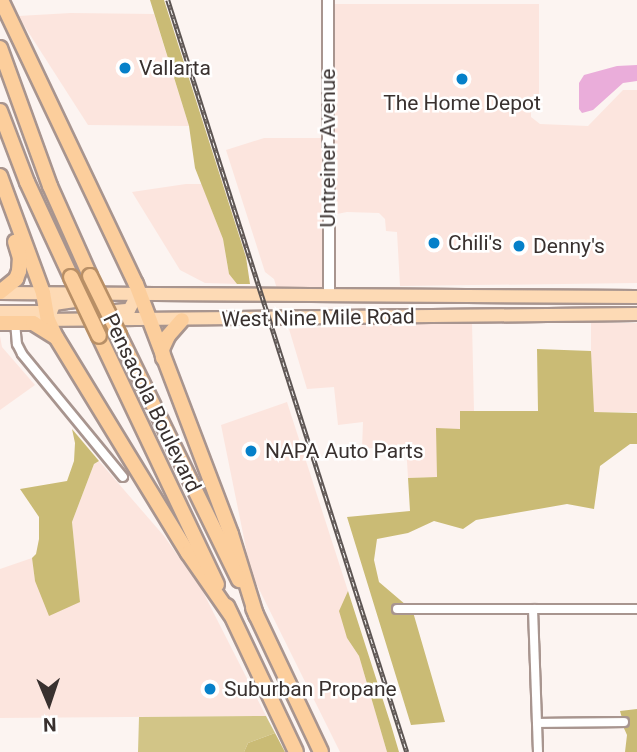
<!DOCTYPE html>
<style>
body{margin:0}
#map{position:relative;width:637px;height:752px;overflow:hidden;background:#fcf4f1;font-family:Roboto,sans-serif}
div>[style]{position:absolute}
.built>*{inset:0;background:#fce5de;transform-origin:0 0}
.green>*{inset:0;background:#d2c587}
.forest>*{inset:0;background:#cabb75}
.water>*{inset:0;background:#eaadda}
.roads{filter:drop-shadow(2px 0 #a8958f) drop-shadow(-2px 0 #a8958f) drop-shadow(0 2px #a8958f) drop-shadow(0 -2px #a8958f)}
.minor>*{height:8px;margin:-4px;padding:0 4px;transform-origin:4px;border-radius:4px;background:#fff}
.tertiary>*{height:10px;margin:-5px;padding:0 5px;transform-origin:5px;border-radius:5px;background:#fff}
.primary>*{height:12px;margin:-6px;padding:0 6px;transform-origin:6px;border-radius:6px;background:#fddab5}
.trunk>*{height:14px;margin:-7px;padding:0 7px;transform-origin:7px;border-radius:7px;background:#fcce9c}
.rail>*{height:4.5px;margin-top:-2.25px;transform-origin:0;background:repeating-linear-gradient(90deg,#fff 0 5px,#5d5553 0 10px);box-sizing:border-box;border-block:2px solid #5d5553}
.bridges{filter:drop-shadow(2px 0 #b88f66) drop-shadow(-2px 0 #b88f66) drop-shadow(0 2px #b88f66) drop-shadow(0 -2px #b88f66)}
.trunk-bridge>*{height:14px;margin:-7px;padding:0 7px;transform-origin:7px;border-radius:7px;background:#fcce9c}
.dots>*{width:19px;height:19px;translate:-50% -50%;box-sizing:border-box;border:4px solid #fff;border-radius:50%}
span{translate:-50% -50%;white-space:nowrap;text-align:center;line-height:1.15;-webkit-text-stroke:5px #fff;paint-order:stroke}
.poi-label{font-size:21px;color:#39312f}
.left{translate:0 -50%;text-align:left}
.street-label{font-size:21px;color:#39312f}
.north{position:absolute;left:14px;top:668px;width:70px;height:70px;-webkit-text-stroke:5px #fff;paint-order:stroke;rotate:178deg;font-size:19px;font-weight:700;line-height:28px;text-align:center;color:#39312f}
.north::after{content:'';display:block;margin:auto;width:24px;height:32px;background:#39312f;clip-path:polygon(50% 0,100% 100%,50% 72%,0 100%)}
</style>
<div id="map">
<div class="built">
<div style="clip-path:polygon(334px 4px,539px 4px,539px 105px,531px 105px,531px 117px,540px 124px,588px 126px,623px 90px,637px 90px,637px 283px,400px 286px,397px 232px,386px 231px,385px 219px,379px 213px,347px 212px,332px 215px)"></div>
<div style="clip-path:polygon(71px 13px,154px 14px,189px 126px,88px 125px,18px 16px)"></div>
<div style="clip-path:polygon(264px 138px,325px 138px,325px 286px,318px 289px,277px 289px,274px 279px,265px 272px,226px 150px)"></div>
<div style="clip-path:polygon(186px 184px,202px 184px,223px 239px,229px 274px,237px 284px,205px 283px,180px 270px,132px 192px)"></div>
<div style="clip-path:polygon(430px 322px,472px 322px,474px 411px,460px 411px,460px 430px,437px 477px,408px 478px,406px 445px,362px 449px,363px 422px,338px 425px,334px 387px,307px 389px,289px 329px)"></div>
<div style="left:591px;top:323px;width:46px;height:89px"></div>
<div style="clip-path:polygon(0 336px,2px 347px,35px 385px,0 410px)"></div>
<div style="clip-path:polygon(287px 402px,348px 591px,347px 638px,359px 656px,387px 752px,340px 752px,251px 573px,221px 425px)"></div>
<div style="clip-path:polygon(99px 461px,164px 536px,202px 590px,266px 716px,0 718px,0 569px,32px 558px,35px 581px,80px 602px,72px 522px,94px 464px)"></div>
</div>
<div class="green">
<div style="clip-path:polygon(266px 716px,275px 733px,248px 743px,244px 752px,138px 752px,139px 717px)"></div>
</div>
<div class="forest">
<div style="clip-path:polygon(150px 0,164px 0,246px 257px,250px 284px,237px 284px,229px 274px,223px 239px,195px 168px,189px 126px)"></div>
<div style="clip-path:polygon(537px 349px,591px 351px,594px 412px,637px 413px,637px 444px,630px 444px,600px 466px,594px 509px,567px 504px,476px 520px,463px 529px,434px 521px,408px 533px,377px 539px,374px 560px,379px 582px,406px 605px,394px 605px,394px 613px,413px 612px,445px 722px,411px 725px,347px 517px,410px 511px,408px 478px,437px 477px,436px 428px,460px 429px,460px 411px,538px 411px)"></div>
<div style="clip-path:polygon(72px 429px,99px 461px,94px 464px,72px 522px,80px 602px,49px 616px,35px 581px,32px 558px,36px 554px,39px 539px,39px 517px,20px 489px,67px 481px,74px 461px,75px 443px)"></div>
<div style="clip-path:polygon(348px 591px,391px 725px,399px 752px,387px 752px,359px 656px,347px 638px,339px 611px)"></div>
<div style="clip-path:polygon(637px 709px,637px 752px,625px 752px,627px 735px,623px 726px,627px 725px,627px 718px,622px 718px,620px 711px)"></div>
<div style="clip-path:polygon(275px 733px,285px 752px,244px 752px,248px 743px)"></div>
</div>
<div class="water">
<div style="clip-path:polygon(637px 65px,637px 81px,623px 83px,593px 110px,582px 113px,579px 109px,579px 83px,584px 75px,617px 66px)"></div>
</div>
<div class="roads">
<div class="minor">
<div style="left:15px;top:322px;width:22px;rotate:85deg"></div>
<div style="left:17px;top:344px;width:11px;rotate:63deg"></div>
<div style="left:22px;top:354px;width:159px;rotate:50.6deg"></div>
<div style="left:397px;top:609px;width:240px"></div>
<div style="left:533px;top:609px;width:143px;rotate:88deg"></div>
<div style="left:537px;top:723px;width:87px;rotate:-0.7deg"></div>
</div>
<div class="tertiary">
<div style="left:328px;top:0;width:296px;rotate:89.8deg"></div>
</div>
<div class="primary">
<div style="left:0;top:293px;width:637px;rotate:0.36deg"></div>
<div style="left:0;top:312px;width:51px"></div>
<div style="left:104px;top:312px;width:25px;rotate:-5deg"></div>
<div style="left:129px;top:310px;width:19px;rotate:-62deg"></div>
<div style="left:39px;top:320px;width:598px;rotate:-0.57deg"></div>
<div style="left:48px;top:320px;width:17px;rotate:-69deg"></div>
<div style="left:54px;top:304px;width:21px;rotate:-8deg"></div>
</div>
<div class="trunk">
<div style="left:1px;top:0;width:314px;rotate:64.6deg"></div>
<div style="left:136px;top:284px;width:267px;rotate:69.2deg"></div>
<div style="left:231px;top:534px;width:85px;rotate:72.8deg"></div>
<div style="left:0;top:48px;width:147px;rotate:70.1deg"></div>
<div style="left:50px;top:186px;width:98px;rotate:66deg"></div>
<div style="left:0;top:111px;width:76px;rotate:69.2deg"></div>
<div style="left:27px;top:182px;width:105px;rotate:65.1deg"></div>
<div style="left:0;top:176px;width:125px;rotate:69.8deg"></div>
<div style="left:43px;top:293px;width:27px;rotate:80deg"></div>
<div style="left:48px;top:320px;width:19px;rotate:65deg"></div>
<div style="left:56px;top:337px;width:253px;rotate:58.6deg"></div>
<div style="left:188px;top:553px;width:75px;rotate:55.3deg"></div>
<div style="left:0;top:292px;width:21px;rotate:-39deg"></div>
<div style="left:16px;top:279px;width:9px;rotate:-69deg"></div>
<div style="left:19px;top:271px;width:13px;rotate:-86deg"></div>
<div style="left:20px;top:258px;width:17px;rotate:-107deg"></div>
<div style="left:0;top:323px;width:33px"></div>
<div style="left:33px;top:323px;width:25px;rotate:32deg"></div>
<div style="left:119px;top:335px;width:273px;rotate:63.9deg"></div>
<div style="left:99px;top:336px;width:275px;rotate:64.6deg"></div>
<div style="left:163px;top:358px;width:9px;rotate:-96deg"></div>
<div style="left:162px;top:349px;width:14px;rotate:-65deg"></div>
<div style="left:168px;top:336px;width:21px;rotate:-49deg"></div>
<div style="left:227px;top:606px;width:161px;rotate:64.7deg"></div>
<div style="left:253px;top:608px;width:159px;rotate:64.7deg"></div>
</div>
</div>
<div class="rail">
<div style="left:168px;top:0;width:789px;rotate:72.37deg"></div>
</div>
<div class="bridges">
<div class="trunk-bridge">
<div style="left:90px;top:276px;width:66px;rotate:63.8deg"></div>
<div style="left:71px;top:277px;width:65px;rotate:64.6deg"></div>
</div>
</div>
<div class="dots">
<div style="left:125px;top:68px;background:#0580c9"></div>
<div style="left:462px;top:79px;background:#0580c9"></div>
<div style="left:434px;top:243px;background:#0580c9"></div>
<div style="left:519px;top:246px;background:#0580c9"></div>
<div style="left:251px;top:451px;background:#0580c9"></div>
<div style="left:210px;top:689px;background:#0580c9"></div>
</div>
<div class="poi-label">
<span class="left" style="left:139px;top:68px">Vallarta</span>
<span style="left:462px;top:103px">The Home Depot</span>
<span class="left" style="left:448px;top:243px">Chili's</span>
<span class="left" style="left:533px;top:246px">Denny's</span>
<span class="left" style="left:265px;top:451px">NAPA Auto Parts</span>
<span class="left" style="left:224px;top:689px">Suburban Propane</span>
</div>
<div class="street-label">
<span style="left:328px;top:148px;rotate:-90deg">Untreiner Avenue</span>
<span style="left:318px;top:318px;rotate:-1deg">West Nine Mile Road</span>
<span style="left:152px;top:403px;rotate:64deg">Pensacola Boulevard</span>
</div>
<div class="north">N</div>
</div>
